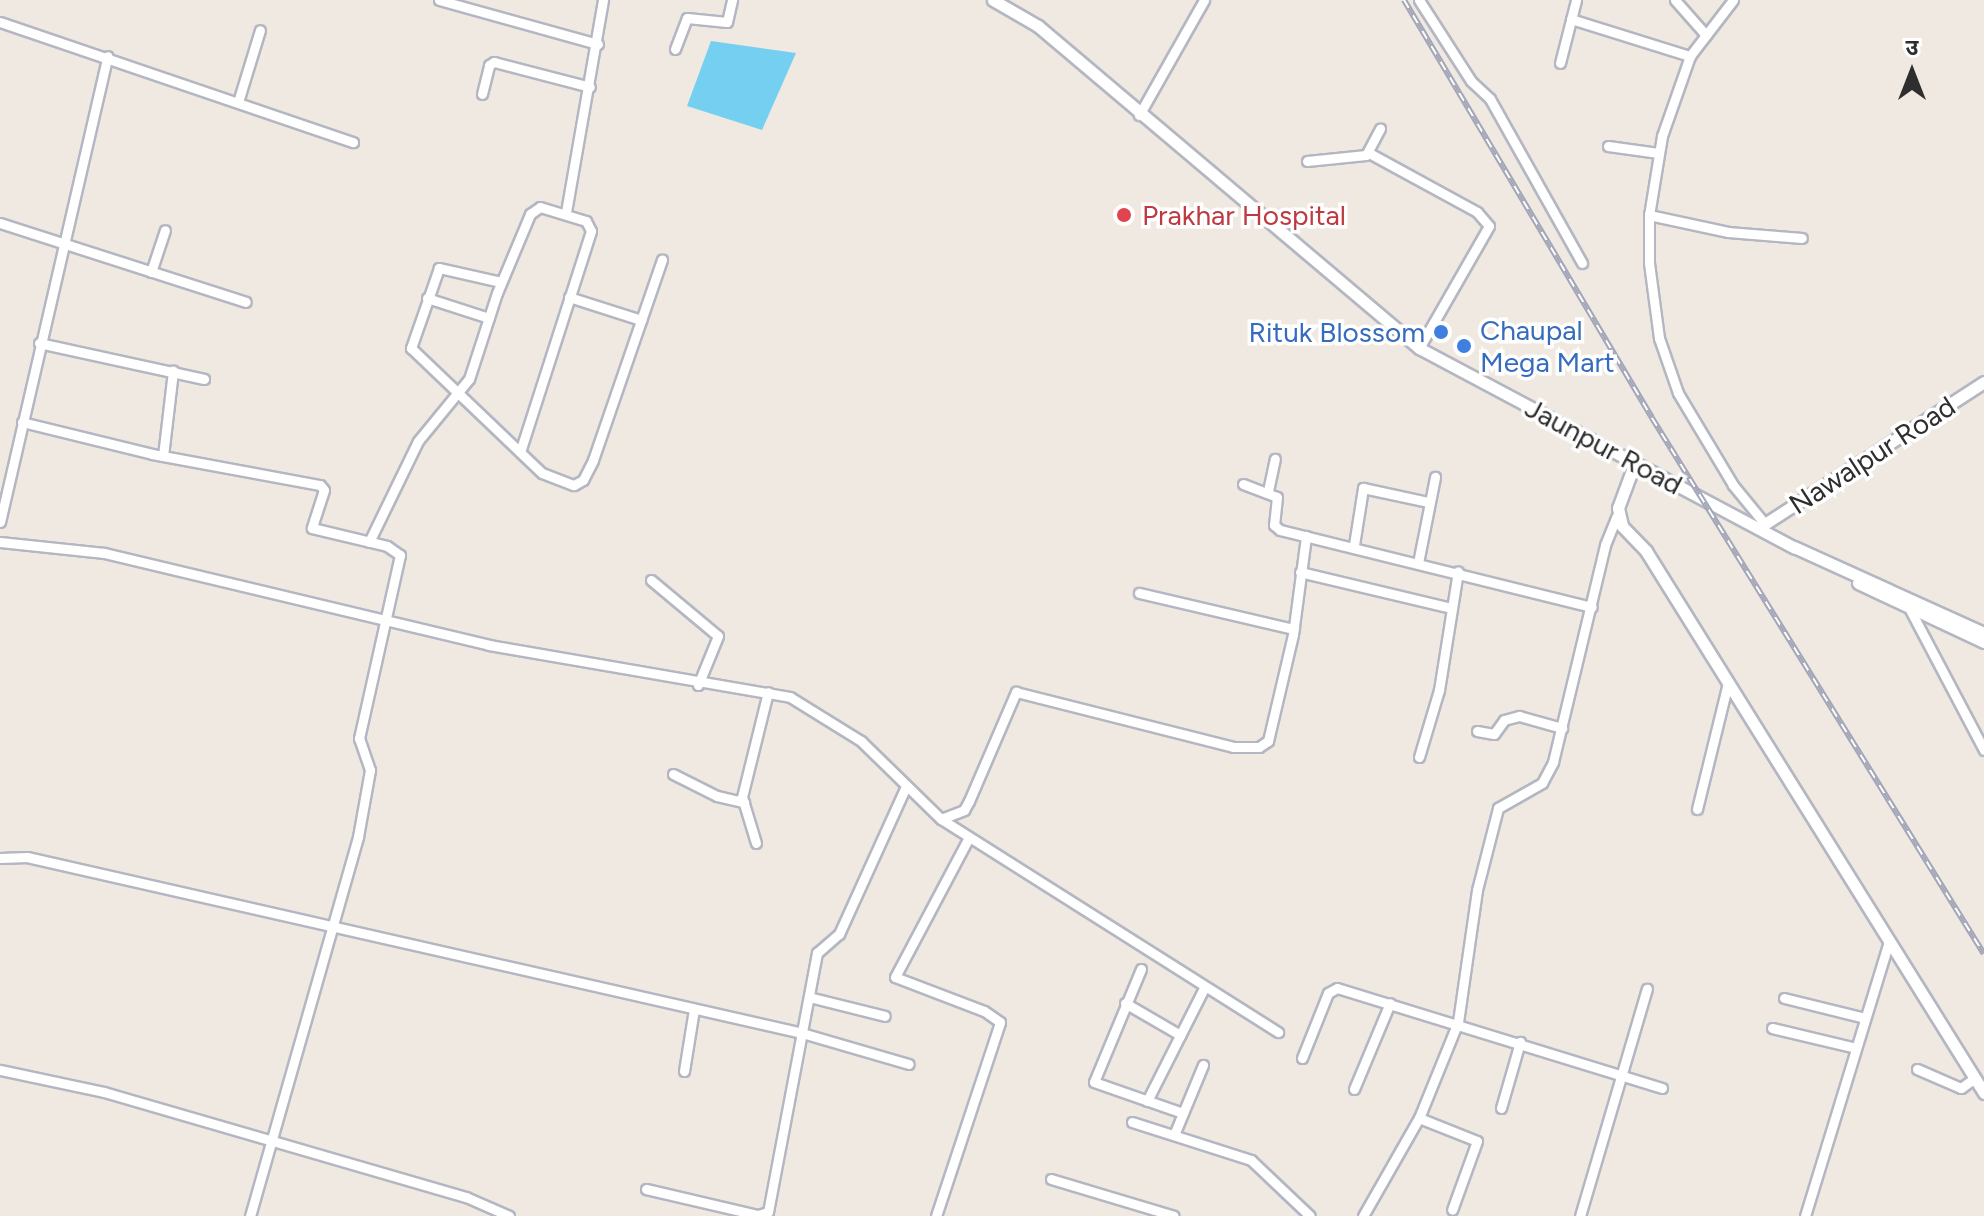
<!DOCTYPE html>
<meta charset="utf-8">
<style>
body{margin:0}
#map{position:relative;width:1984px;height:1216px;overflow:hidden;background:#efe9e1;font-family:Figtree,"Noto Sans Devanagari",sans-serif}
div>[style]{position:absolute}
.water>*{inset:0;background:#75cff0}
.roads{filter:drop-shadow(2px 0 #b4b7c1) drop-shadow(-2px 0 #b4b7c1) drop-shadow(0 2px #b4b7c1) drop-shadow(0 -2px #b4b7c1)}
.minor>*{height:9px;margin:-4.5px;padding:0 4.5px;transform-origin:4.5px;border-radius:4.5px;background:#fff}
.tertiary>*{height:11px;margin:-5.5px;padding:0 5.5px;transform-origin:5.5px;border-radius:5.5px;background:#fff}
.rail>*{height:6px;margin-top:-3px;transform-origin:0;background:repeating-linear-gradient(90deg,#fff 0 9px,#a3a6b8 0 18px);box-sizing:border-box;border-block:2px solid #a3a6b8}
.dots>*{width:22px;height:22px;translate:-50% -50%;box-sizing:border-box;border:4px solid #fff;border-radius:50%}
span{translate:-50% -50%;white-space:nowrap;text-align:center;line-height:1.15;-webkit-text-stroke:7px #fff;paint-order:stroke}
.health-label{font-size:28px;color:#be3a42}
.left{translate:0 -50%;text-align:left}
.shop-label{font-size:28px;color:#366cbe}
.right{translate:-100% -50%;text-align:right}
.street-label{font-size:28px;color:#2e2e2e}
.north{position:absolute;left:1872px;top:32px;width:80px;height:80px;-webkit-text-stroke:6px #fff;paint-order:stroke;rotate:0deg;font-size:22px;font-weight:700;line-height:32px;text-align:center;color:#2e2e2e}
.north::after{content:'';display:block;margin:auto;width:28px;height:36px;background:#2e2e2e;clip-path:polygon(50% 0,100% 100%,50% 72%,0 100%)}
</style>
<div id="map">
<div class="water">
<div style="clip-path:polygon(711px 41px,796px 53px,762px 130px,687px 106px)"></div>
</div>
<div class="roads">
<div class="minor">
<div style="left:439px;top:0;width:165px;rotate:15.5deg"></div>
<div style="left:1419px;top:0;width:96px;rotate:57.3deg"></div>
<div style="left:1471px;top:81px;width:26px;rotate:43deg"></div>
<div style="left:1490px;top:99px;width:188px;rotate:60.7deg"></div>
<div style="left:1675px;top:0;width:47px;rotate:48.5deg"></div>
<div style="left:1733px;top:0;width:71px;rotate:127.5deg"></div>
<div style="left:1690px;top:56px;width:85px;rotate:109.3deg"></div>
<div style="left:1662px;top:136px;width:80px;rotate:99.3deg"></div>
<div style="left:1649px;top:215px;width:48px;rotate:90deg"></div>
<div style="left:1649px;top:263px;width:76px;rotate:82.4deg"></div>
<div style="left:1659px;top:338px;width:58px;rotate:70.9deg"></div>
<div style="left:1678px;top:393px;width:107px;rotate:59.1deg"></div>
<div style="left:1733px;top:485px;width:50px;rotate:50.6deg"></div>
<div style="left:1571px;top:19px;width:125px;rotate:17.3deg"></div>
<div style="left:0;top:22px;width:373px;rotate:18.8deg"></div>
<div style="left:675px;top:49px;width:33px;rotate:-69deg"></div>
<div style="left:687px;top:18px;width:40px;rotate:5.7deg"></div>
<div style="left:727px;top:22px;width:23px;rotate:-77deg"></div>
<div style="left:1560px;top:63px;width:65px;rotate:-75.7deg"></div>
<div style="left:482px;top:94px;width:30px;rotate:-76deg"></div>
<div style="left:489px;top:65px;width:6px;rotate:-31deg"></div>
<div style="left:494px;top:62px;width:99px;rotate:14.6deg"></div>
<div style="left:238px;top:102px;width:75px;rotate:-73deg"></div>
<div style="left:1139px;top:115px;width:132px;rotate:-60.5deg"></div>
<div style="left:1608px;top:146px;width:51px;rotate:7.8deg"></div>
<div style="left:1369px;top:153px;width:123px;rotate:28.6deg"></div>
<div style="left:1477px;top:212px;width:18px;rotate:49deg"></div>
<div style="left:1489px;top:226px;width:141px;rotate:119.8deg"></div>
<div style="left:1307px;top:161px;width:59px;rotate:-5.8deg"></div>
<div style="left:1366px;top:155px;width:30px;rotate:-62deg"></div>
<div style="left:566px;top:212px;width:215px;rotate:-80.1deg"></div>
<div style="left:1649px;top:215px;width:81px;rotate:12.1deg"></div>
<div style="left:1728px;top:232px;width:74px;rotate:4.6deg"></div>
<div style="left:0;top:223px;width:258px;rotate:17.8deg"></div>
<div style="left:151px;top:272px;width:44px;rotate:-71.6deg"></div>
<div style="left:501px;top:282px;width:64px;rotate:-167.3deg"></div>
<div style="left:439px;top:268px;width:85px;rotate:109.3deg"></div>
<div style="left:411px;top:348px;width:181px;rotate:43.7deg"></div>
<div style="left:542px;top:473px;width:34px;rotate:21deg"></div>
<div style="left:574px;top:485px;width:10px;rotate:-29deg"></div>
<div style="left:583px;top:480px;width:22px;rotate:-63deg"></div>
<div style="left:593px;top:460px;width:212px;rotate:-71deg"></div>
<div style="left:569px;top:297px;width:76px;rotate:17.7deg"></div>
<div style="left:427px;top:298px;width:65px;rotate:17.9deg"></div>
<div style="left:39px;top:343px;width:169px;rotate:12.3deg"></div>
<div style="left:22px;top:422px;width:134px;rotate:13.8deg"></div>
<div style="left:152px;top:454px;width:171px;rotate:10.5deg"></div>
<div style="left:320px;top:485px;width:6px;rotate:51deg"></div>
<div style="left:324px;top:490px;width:40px;rotate:108deg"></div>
<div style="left:312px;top:528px;width:77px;rotate:13.5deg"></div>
<div style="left:387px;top:546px;width:16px;rotate:35deg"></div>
<div style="left:400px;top:555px;width:188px;rotate:102.6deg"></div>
<div style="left:359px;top:738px;width:34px;rotate:71deg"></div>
<div style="left:370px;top:770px;width:68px;rotate:100.2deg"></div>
<div style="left:358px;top:837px;width:394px;rotate:105.9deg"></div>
<div style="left:163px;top:456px;width:86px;rotate:-83.3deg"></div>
<div style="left:1243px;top:484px;width:36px;rotate:21deg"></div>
<div style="left:1277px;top:497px;width:28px;rotate:96deg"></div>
<div style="left:1274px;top:525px;width:8px;rotate:40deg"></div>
<div style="left:1280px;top:530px;width:321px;rotate:13.9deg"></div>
<div style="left:1268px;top:491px;width:33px;rotate:-78deg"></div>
<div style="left:0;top:522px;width:478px;rotate:-77deg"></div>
<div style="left:0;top:542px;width:105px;rotate:6deg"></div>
<div style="left:104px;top:553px;width:396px;rotate:13.4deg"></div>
<div style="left:489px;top:645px;width:305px;rotate:9.8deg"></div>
<div style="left:790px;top:697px;width:84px;rotate:31.8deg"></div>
<div style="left:861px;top:741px;width:112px;rotate:44.3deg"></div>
<div style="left:941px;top:819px;width:399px;rotate:32.3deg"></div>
<div style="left:369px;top:542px;width:112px;rotate:-64.1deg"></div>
<div style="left:418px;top:441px;width:80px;rotate:-50.6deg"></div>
<div style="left:469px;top:379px;width:90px;rotate:-72deg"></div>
<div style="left:497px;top:293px;width:86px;rotate:-67.3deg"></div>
<div style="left:530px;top:214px;width:12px;rotate:-35deg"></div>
<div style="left:540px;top:207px;width:48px;rotate:16.9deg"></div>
<div style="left:586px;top:221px;width:11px;rotate:63deg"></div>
<div style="left:591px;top:231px;width:232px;rotate:107.8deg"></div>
<div style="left:1354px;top:545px;width:58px;rotate:-81deg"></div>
<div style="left:1363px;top:488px;width:66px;rotate:12.2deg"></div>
<div style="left:1418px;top:563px;width:88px;rotate:-78.8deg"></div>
<div style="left:1300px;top:572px;width:155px;rotate:13.4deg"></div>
<div style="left:651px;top:580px;width:87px;rotate:39.9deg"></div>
<div style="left:718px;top:636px;width:53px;rotate:112.2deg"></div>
<div style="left:1139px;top:593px;width:159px;rotate:13.1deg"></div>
<div style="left:1907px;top:604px;width:165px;rotate:62.2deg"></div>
<div style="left:1477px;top:731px;width:17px;rotate:10deg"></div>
<div style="left:1494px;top:734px;width:17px;rotate:-54deg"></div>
<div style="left:1504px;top:720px;width:16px;rotate:-15deg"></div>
<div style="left:1519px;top:716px;width:45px;rotate:15.6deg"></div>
<div style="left:1419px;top:757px;width:70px;rotate:-73.4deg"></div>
<div style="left:1439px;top:690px;width:120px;rotate:-80.9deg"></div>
<div style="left:673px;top:774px;width:49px;rotate:26.6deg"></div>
<div style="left:717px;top:796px;width:28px;rotate:13deg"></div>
<div style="left:1697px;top:809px;width:130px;rotate:-76.2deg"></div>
<div style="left:941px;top:819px;width:25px;rotate:-21deg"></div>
<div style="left:964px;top:810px;width:10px;rotate:-61deg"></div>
<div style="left:969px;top:801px;width:119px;rotate:-66.7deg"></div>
<div style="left:1016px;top:692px;width:224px;rotate:14.2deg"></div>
<div style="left:1233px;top:747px;width:26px"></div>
<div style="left:1259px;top:747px;width:11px;rotate:-34deg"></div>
<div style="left:1268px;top:741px;width:110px;rotate:-76.8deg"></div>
<div style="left:1293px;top:634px;width:99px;rotate:-82.4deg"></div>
<div style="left:756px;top:843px;width:48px;rotate:-106.9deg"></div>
<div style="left:742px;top:797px;width:108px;rotate:-76.1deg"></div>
<div style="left:0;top:858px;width:27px;rotate:-2deg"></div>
<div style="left:27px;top:857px;width:795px;rotate:12.79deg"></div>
<div style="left:802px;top:1033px;width:111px;rotate:16.2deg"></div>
<div style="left:1141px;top:969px;width:122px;rotate:112.6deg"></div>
<div style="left:1094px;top:1082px;width:94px;rotate:19.2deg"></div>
<div style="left:809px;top:997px;width:78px;rotate:14deg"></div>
<div style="left:1784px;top:998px;width:83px;rotate:13.9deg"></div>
<div style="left:1125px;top:1003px;width:64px;rotate:30.2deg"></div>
<div style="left:1772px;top:1028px;width:86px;rotate:13.4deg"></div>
<div style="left:1302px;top:1058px;width:70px;rotate:-68.2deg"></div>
<div style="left:1328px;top:993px;width:10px;rotate:-29deg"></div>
<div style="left:1337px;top:988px;width:340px;rotate:17.1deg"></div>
<div style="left:1917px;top:1069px;width:48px;rotate:23.4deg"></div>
<div style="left:1961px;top:1088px;width:17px;rotate:-36deg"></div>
<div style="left:0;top:1070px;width:106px;rotate:11.9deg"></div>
<div style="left:104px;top:1092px;width:377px;rotate:16.2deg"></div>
<div style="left:466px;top:1197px;width:47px;rotate:23.8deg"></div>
<div style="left:684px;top:1071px;width:63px;rotate:-80.8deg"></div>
<div style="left:1354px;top:1089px;width:93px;rotate:-67.3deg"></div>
<div style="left:1147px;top:1101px;width:127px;rotate:-63.2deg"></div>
<div style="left:1501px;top:1108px;width:69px;rotate:-73.9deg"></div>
<div style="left:1419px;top:1118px;width:62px;rotate:21.6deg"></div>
<div style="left:1477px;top:1141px;width:73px;rotate:109.9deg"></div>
<div style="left:1132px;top:1122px;width:125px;rotate:17.7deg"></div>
<div style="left:1251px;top:1160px;width:81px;rotate:43.5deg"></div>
<div style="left:1174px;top:1135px;width:76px;rotate:-67.5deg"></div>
<div style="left:1051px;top:1179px;width:128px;rotate:16.7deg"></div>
<div style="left:646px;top:1189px;width:115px;rotate:13.1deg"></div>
<div style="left:758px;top:1215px;width:10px;rotate:-17deg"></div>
<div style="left:768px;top:1212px;width:264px;rotate:-79.3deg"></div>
<div style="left:817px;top:953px;width:29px;rotate:-41deg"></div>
<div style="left:839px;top:934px;width:162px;rotate:-65.6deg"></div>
<div style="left:936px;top:1216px;width:204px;rotate:-71.7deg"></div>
<div style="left:1000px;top:1022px;width:19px;rotate:-145deg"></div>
<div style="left:984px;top:1011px;width:95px;rotate:-159.1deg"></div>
<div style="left:895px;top:977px;width:158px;rotate:-62.1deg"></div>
<div style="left:1363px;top:1216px;width:113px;rotate:-60.3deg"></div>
<div style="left:1419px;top:1118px;width:104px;rotate:-67.9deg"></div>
<div style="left:1458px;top:1022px;width:133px;rotate:-81.8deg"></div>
<div style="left:1477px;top:890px;width:85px;rotate:-75.6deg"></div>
<div style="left:1498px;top:808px;width:51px;rotate:-29.6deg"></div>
<div style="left:1542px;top:783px;width:24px;rotate:-62deg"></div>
<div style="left:1553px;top:762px;width:223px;rotate:-76.5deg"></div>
<div style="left:1605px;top:545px;width:31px;rotate:-68deg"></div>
<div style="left:1580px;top:1216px;width:237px;rotate:-73.6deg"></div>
<div style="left:1805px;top:1216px;width:288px;rotate:-73deg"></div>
</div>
<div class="tertiary">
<div style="left:993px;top:0;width:52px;rotate:30deg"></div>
<div style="left:1038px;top:26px;width:499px;rotate:40.2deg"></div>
<div style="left:1419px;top:348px;width:425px;rotate:28deg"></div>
<div style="left:1794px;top:547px;width:209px;rotate:24.4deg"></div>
<div style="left:1634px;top:465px;width:46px;rotate:110.4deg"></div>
<div style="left:1618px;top:508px;width:18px;rotate:77deg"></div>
<div style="left:1622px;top:526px;width:35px;rotate:46deg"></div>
<div style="left:1646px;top:551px;width:639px;rotate:58.05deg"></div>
<div style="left:1760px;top:527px;width:267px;rotate:-32.9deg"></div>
<div style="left:1858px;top:583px;width:139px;rotate:25.1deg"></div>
</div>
</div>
<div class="rail">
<div style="left:1404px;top:0;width:486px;rotate:59.3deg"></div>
<div style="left:1652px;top:418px;width:630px;rotate:58.23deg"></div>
</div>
<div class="dots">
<div style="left:1124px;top:215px;background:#e0444e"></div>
<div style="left:1441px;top:332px;background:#3f7fe0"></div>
<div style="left:1464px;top:346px;background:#3f7fe0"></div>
</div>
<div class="health-label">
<span class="left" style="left:1142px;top:215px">Prakhar Hospital</span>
</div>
<div class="shop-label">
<span class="left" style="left:1480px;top:346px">Chaupal<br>Mega Mart</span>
<span class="right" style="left:1425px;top:332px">Rituk Blossom</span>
</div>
<div class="street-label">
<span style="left:1604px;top:446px;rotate:28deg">Jaunpur Road</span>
<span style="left:1872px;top:455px;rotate:-33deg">Nawalpur Road</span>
</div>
<div class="north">उ</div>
</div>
